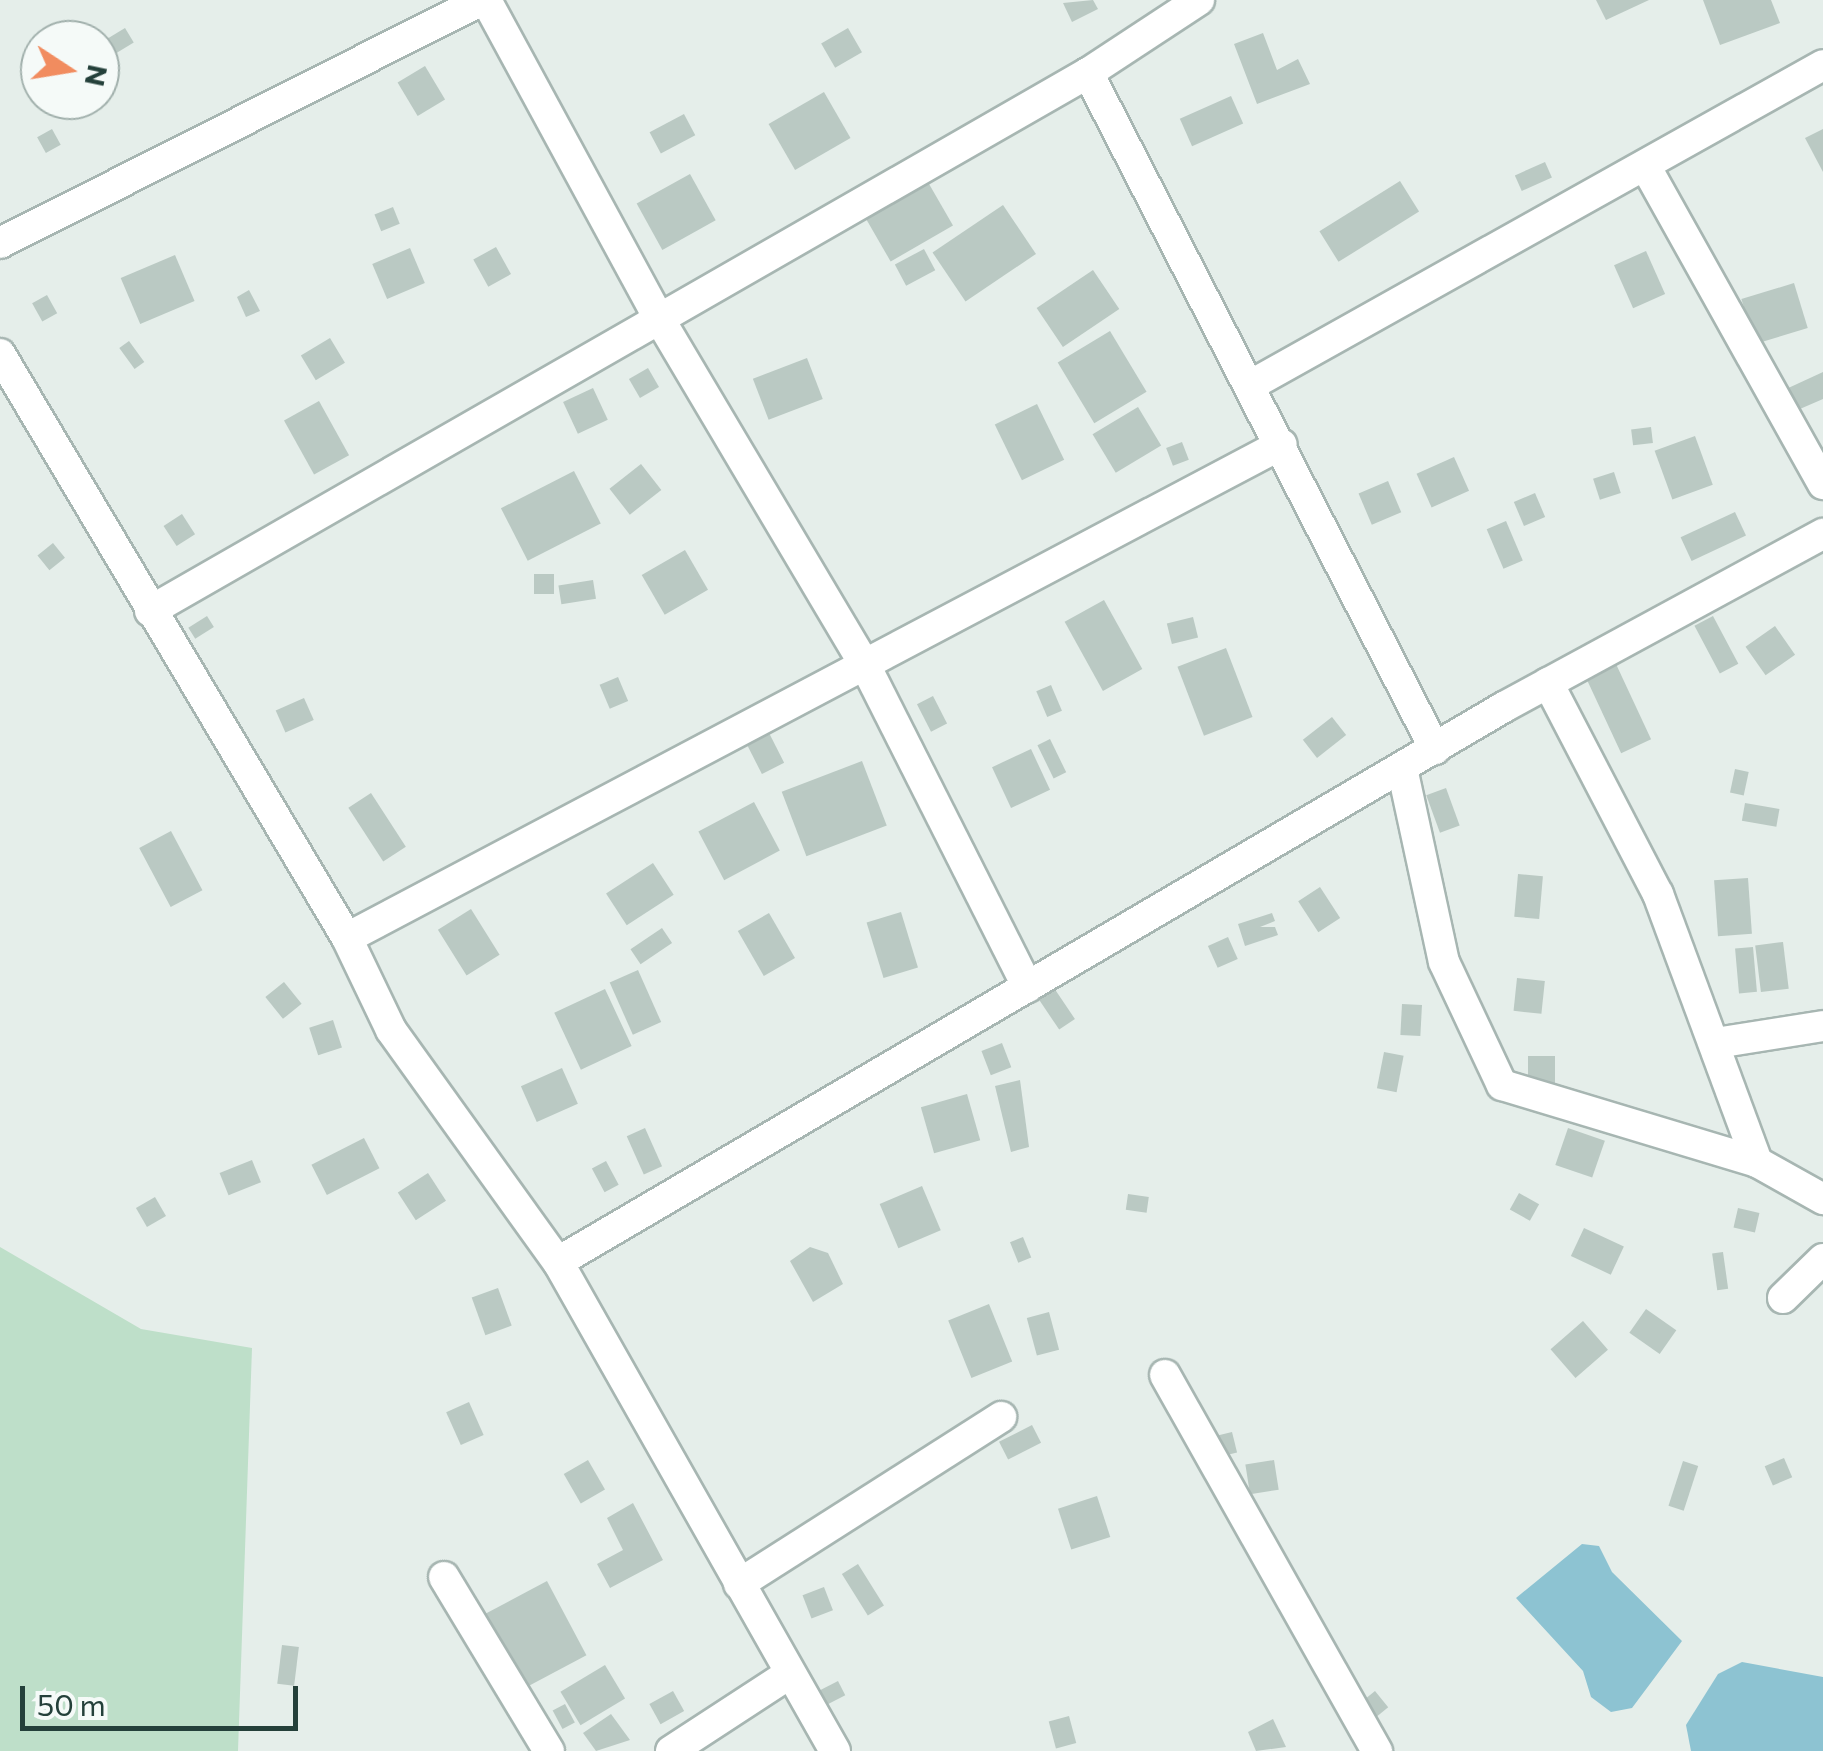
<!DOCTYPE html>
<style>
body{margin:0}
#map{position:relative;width:1823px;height:1751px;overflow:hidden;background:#e5eeea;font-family:Commissioner,sans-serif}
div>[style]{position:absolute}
.green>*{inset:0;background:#bedfc9}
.water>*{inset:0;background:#8dc3d2}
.building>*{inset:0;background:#bac9c3;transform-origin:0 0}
.roads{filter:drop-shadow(2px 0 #a7b6b2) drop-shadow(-2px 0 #a7b6b2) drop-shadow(0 2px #a7b6b2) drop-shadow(0 -2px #a7b6b2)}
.minor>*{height:30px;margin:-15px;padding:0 15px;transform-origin:15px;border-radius:15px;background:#fff}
span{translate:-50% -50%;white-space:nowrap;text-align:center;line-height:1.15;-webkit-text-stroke:10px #f5faf8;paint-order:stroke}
.north{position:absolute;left:20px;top:20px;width:100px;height:100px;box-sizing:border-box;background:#f5faf8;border:2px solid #a1b0ac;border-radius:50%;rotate:102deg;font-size:28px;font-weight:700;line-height:40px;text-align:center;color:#24403a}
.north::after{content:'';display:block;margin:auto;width:35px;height:45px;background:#f18c5f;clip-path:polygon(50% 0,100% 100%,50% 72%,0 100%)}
.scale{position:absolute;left:20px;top:1686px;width:278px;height:45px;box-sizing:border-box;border:5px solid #24403a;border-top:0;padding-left:12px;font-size:30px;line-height:35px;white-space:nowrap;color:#24403a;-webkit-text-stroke:8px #f5faf8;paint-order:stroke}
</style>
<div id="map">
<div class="green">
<div style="clip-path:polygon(0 1247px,141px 1329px,252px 1348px,238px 1751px,0 1751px)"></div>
</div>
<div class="water">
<div style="clip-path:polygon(1582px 1544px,1599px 1546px,1612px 1572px,1682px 1641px,1632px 1708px,1611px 1712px,1591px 1697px,1583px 1671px,1516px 1598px)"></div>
<div style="clip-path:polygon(1742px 1662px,1823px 1677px,1823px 1751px,1691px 1751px,1686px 1725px,1718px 1674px)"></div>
</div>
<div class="building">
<div style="clip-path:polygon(1093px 0,1098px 9px,1072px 22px,1063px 3px)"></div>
<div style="clip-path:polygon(1596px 0,1649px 0,1606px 20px)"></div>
<div style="clip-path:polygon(1703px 0,1771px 0,1780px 23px,1720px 45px)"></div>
<div style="left:125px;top:28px;width:17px;height:25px;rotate:59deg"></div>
<div style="left:848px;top:28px;width:28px;height:31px;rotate:60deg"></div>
<div style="clip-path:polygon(1263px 33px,1277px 70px,1298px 59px,1310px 84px,1257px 104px,1234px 44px)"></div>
<div style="left:425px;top:66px;width:39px;height:32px;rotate:59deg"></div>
<div style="left:824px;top:92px;width:53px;height:64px;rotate:60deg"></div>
<div style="left:1231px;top:96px;width:30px;height:56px;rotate:66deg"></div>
<div style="left:684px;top:114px;width:24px;height:39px;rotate:62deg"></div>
<div style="left:52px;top:129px;width:18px;height:17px;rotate:61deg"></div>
<div style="clip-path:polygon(1823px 129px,1823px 172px,1805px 138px)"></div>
<div style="left:1545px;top:162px;width:17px;height:33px;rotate:66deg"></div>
<div style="left:690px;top:174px;width:53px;height:61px;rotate:61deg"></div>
<div style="left:925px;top:177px;width:56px;height:72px;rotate:60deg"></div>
<div style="left:1400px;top:181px;width:36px;height:95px;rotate:58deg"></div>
<div style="left:1003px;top:205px;width:59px;height:85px;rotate:56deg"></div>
<div style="left:393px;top:207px;width:18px;height:20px;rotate:68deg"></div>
<div style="left:496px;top:247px;width:31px;height:26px;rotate:61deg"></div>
<div style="left:410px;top:248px;width:38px;height:41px;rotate:67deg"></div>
<div style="left:924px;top:249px;width:24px;height:33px;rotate:62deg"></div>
<div style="left:1646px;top:251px;width:47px;height:35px;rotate:66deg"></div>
<div style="left:175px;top:255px;width:50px;height:59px;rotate:67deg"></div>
<div style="left:1093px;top:270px;width:47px;height:68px;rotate:56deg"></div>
<div style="left:1794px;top:283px;width:47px;height:55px;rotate:73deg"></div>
<div style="clip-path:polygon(249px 290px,260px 311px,246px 317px,237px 297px)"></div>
<div style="left:47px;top:295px;width:21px;height:17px;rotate:61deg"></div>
<div style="left:1110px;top:331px;width:71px;height:61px;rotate:59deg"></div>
<div style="left:330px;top:338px;width:29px;height:34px;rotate:59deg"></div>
<div style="left:129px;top:341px;width:26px;height:12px;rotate:54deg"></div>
<div style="left:807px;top:358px;width:44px;height:58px;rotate:69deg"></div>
<div style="left:648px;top:368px;width:22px;height:22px;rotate:60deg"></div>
<div style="clip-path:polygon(1823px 372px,1823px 399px,1786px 415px,1775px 394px)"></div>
<div style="left:593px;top:388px;width:35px;height:33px;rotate:65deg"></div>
<div style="left:319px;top:401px;width:62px;height:40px;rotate:61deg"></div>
<div style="left:1037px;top:404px;width:62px;height:47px;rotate:64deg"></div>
<div style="left:1138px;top:407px;width:45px;height:53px;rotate:59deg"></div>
<div style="left:1651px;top:427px;width:16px;height:20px;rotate:83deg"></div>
<div style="left:1695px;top:436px;width:52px;height:43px;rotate:70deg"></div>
<div style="left:1182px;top:442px;width:19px;height:17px;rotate:69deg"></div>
<div style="left:1454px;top:457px;width:37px;height:41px;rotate:66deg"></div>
<div style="left:641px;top:464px;width:33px;height:40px;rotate:52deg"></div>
<div style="left:574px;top:471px;width:59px;height:82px;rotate:63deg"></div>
<div style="left:1614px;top:472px;width:22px;height:22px;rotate:72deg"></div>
<div style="left:1388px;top:481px;width:34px;height:32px;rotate:67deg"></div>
<div style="left:1535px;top:493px;width:26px;height:23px;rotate:67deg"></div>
<div style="left:1735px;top:512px;width:26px;height:60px;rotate:65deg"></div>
<div style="left:182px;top:514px;width:24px;height:22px;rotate:57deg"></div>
<div style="left:1506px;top:521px;width:43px;height:21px;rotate:67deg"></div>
<div style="left:53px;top:543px;width:19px;height:20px;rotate:51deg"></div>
<div style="left:685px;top:550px;width:46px;height:50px;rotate:60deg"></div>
<div style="left:534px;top:574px;width:20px;height:20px"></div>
<div style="left:593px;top:580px;width:19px;height:35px;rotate:81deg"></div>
<div style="left:1104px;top:600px;width:79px;height:45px;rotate:61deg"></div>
<div style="left:207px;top:616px;width:13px;height:22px;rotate:58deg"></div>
<div style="left:1713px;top:616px;width:54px;height:21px;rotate:62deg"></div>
<div style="left:1193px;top:617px;width:21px;height:27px;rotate:76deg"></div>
<div style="left:1775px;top:626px;width:35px;height:36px;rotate:55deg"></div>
<div style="left:1226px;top:648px;width:74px;height:52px;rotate:69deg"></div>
<div style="left:1616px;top:664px;width:83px;height:33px;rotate:65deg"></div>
<div style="left:618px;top:677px;width:26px;height:20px;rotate:67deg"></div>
<div style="left:1051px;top:685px;width:28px;height:16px;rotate:67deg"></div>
<div style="left:933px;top:696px;width:31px;height:18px;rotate:63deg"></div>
<div style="left:304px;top:698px;width:24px;height:31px;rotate:66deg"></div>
<div style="left:1332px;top:717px;width:23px;height:37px;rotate:52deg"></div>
<div style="left:766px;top:727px;width:40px;height:25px;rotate:63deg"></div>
<div style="left:1050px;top:739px;width:37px;height:14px;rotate:64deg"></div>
<div style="left:1031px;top:749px;width:45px;height:43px;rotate:65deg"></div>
<div style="left:862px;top:761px;width:69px;height:86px;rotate:69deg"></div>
<div style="left:1735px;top:769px;width:14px;height:24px;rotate:12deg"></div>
<div style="left:1446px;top:788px;width:40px;height:21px;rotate:70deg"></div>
<div style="left:371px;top:793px;width:64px;height:27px;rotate:57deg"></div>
<div style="left:754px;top:802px;width:55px;height:63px;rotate:62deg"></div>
<div style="left:1745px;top:803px;width:35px;height:18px;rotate:10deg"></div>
<div style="left:171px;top:831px;width:67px;height:36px;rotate:62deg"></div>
<div style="left:653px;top:863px;width:38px;height:56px;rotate:57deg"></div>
<div style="left:1518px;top:874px;width:25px;height:43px;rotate:5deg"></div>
<div style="left:1748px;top:878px;width:56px;height:34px;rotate:86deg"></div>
<div style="left:1320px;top:887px;width:37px;height:26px;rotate:57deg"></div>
<div style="left:471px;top:909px;width:54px;height:39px;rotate:58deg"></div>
<div style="left:901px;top:912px;width:58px;height:36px;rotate:73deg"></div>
<div style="left:769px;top:913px;width:52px;height:36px;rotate:60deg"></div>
<div style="clip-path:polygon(1272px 913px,1275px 921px,1260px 927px,1275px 927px,1278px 935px,1245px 946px,1238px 924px)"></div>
<div style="left:662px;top:928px;width:18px;height:38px;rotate:56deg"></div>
<div style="left:1228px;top:937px;width:24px;height:22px;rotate:66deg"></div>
<div style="left:1783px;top:942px;width:47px;height:28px;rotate:83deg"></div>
<div style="left:1753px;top:947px;width:45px;height:18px;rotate:85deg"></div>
<div style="left:638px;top:970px;width:57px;height:31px;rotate:66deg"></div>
<div style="left:1517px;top:978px;width:28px;height:33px;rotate:6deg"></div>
<div style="left:284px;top:982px;width:28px;height:24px;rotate:51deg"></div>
<div style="left:1052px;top:985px;width:41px;height:19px;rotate:56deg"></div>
<div style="left:605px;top:989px;width:63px;height:56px;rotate:65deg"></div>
<div style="left:1402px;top:1004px;width:20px;height:31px;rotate:3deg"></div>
<div style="left:333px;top:1020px;width:29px;height:25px;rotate:72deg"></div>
<div style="left:1002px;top:1043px;width:26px;height:22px;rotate:69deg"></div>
<div style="left:1384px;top:1052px;width:20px;height:37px;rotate:11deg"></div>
<div style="left:1555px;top:1056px;width:30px;height:27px;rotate:90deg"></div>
<div style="left:562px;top:1068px;width:39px;height:45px;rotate:66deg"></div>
<div style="clip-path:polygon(1020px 1080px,1029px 1147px,1011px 1152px,995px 1086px)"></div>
<div style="left:967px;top:1094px;width:48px;height:48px;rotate:74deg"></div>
<div style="left:645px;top:1128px;width:42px;height:20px;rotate:66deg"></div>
<div style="left:1568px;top:1128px;width:39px;height:39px;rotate:19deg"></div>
<div style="left:364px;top:1138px;width:34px;height:59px;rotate:63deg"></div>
<div style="left:252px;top:1160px;width:24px;height:35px;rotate:68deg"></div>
<div style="left:606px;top:1161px;width:27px;height:16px;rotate:62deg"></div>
<div style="left:428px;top:1173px;width:33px;height:36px;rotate:57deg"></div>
<div style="left:922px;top:1186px;width:48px;height:46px;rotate:67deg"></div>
<div style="left:1519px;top:1193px;width:23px;height:19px;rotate:29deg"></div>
<div style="left:1128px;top:1194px;width:21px;height:16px;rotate:8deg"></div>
<div style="left:155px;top:1197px;width:22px;height:22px;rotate:60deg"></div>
<div style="left:1738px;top:1208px;width:22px;height:20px;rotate:13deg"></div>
<div style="left:1584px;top:1228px;width:44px;height:31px;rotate:25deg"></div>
<div style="left:1023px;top:1237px;width:22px;height:14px;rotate:68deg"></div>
<div style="clip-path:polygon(810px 1247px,828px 1253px,843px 1284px,813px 1302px,790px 1261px)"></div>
<div style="left:1723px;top:1252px;width:37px;height:11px;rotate:82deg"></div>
<div style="left:498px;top:1288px;width:40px;height:28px;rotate:70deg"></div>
<div style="left:989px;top:1304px;width:62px;height:44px;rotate:68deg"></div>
<div style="left:1646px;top:1309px;width:37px;height:29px;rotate:35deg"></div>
<div style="left:1049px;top:1312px;width:39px;height:23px;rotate:75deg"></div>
<div style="left:1583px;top:1321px;width:38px;height:43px;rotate:49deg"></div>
<div style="left:469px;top:1402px;width:36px;height:25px;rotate:66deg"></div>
<div style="left:1032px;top:1425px;width:20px;height:37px;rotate:63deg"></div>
<div style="left:1232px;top:1432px;width:21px;height:18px;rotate:76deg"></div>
<div style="left:1784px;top:1458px;width:21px;height:21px;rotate:67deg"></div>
<div style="left:588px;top:1460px;width:34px;height:28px;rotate:60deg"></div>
<div style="left:1274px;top:1460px;width:30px;height:29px;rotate:81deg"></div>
<div style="left:1683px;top:1461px;width:16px;height:47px;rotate:18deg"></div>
<div style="left:1097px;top:1496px;width:43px;height:41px;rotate:72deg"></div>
<div style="clip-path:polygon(633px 1503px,663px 1560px,610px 1588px,597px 1564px,623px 1550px,607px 1518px)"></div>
<div style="left:858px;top:1564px;width:49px;height:19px;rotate:58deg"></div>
<div style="left:547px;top:1581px;width:84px;height:81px;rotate:62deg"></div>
<div style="left:824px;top:1587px;width:25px;height:23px;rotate:69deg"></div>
<div style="left:282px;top:1645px;width:17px;height:39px;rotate:7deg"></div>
<div style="left:605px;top:1665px;width:39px;height:52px;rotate:59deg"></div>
<div style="left:838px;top:1681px;width:16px;height:24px;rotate:63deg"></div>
<div style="left:673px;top:1691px;width:23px;height:27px;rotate:61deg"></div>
<div style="left:1375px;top:1691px;width:21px;height:19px;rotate:51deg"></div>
<div style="left:565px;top:1704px;width:21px;height:14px;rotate:62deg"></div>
<div style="clip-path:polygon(611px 1714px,630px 1740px,596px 1751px,583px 1733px)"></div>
<div style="left:1069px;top:1716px;width:28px;height:21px;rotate:75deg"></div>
<div style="clip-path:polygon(1273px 1719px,1286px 1747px,1256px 1751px,1248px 1732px)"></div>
</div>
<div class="roads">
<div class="minor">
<div style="left:486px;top:0;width:364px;rotate:61.5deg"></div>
<div style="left:660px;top:320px;width:399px;rotate:59.3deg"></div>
<div style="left:864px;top:663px;width:363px;rotate:63.2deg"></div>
<div style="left:1088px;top:73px;width:760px;rotate:62.83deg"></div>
<div style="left:1647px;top:169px;width:361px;rotate:60.8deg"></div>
<div style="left:0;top:243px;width:540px;rotate:-26.75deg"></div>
<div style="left:0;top:354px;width:679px;rotate:59.28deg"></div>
<div style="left:347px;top:938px;width:102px;rotate:64.4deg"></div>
<div style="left:391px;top:1030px;width:286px;rotate:54.3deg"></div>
<div style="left:558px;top:1262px;width:562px;rotate:60.47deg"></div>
<div style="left:1251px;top:385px;width:655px;rotate:-29.22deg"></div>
<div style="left:150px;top:611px;width:1081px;rotate:-29.84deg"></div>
<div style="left:1088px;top:73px;width:133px;rotate:-33.3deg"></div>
<div style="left:1548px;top:683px;width:238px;rotate:62.5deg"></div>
<div style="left:1658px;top:894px;width:286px;rotate:69.7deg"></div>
<div style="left:1402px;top:768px;width:198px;rotate:77.8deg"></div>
<div style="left:1444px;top:962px;width:136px;rotate:64.8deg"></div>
<div style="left:1502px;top:1085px;width:266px;rotate:16.8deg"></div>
<div style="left:1757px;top:1162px;width:76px;rotate:29.3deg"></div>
<div style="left:347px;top:938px;width:1057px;rotate:-27.85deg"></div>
<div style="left:1716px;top:1043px;width:108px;rotate:-9deg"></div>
<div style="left:558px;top:1262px;width:1097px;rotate:-30.4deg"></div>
<div style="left:1504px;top:707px;width:363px;rotate:-28.5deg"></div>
<div style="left:1783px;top:1298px;width:56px;rotate:-44.3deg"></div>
<div style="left:1165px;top:1375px;width:432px;rotate:60.6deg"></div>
<div style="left:444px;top:1577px;width:203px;rotate:58.9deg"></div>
<div style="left:739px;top:1584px;width:311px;rotate:-32.5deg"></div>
<div style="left:671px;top:1751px;width:141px;rotate:-33.1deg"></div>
</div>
</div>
<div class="north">N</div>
<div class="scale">50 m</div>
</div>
